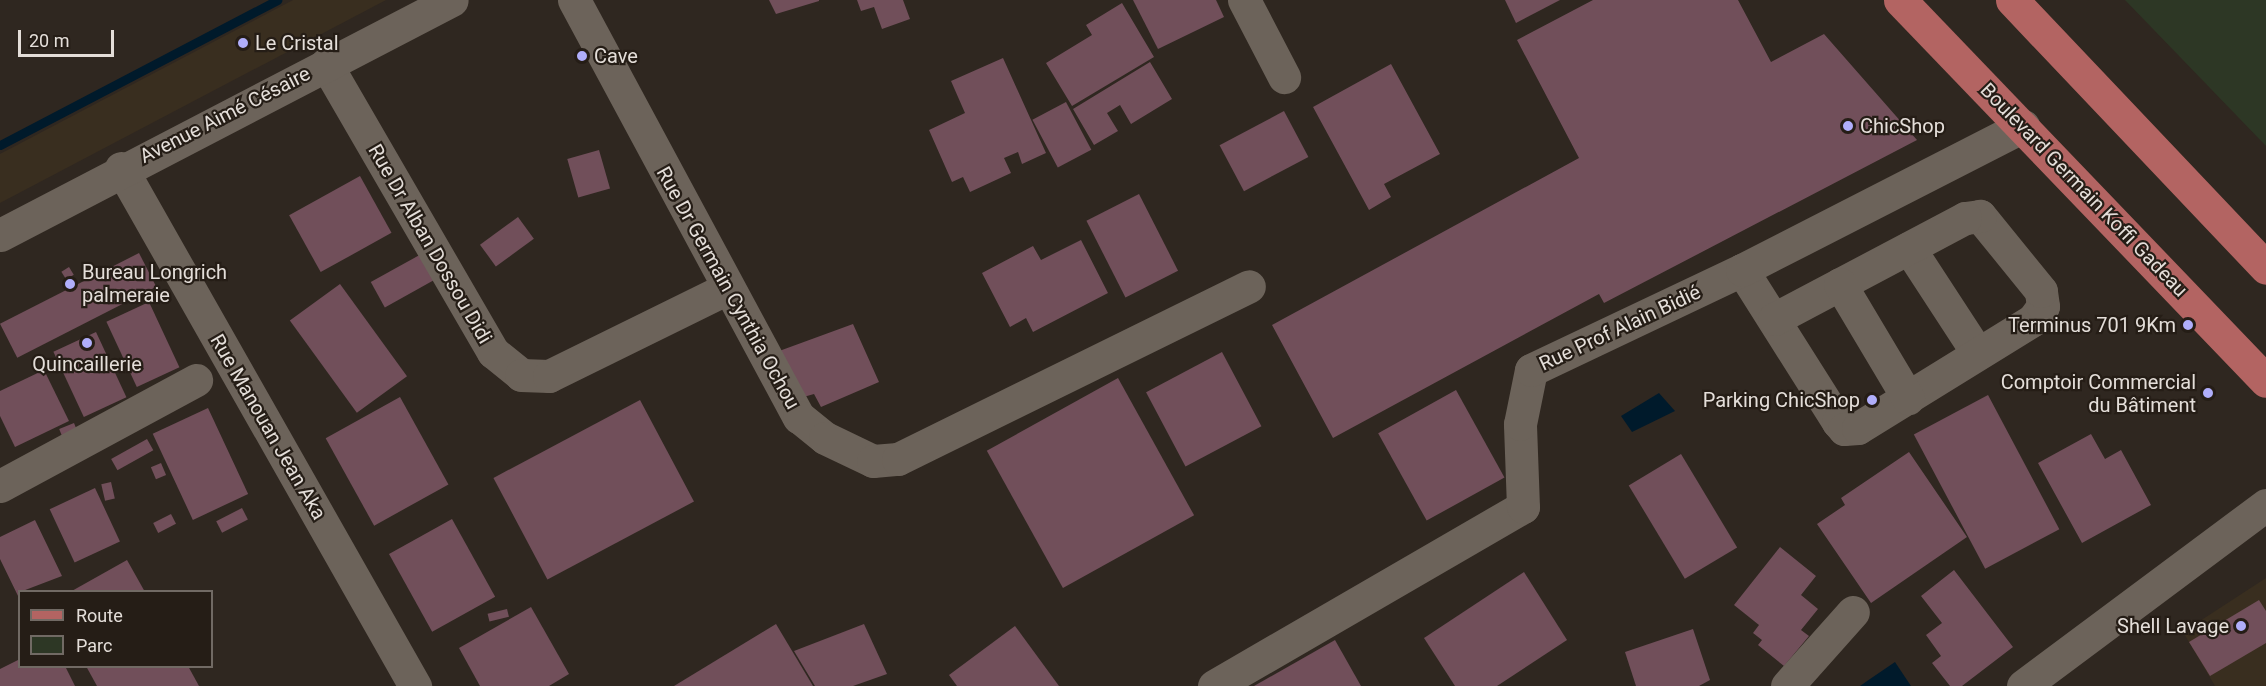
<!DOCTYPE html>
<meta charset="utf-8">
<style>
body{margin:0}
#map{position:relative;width:2266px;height:686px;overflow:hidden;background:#2f2720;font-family:Roboto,sans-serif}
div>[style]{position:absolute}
.commercial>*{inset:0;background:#392e1f}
.green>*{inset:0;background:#2d3725}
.water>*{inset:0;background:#001a2b}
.stream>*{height:9px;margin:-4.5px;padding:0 4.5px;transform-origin:4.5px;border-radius:4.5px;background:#001a2b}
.building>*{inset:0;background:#714f5a;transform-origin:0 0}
.minor>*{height:33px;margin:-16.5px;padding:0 16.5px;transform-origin:16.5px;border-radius:16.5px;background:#6c635a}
.major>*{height:33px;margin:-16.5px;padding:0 16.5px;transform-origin:16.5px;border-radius:16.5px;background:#b36462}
.dots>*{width:16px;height:16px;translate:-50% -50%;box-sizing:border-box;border:3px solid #251d16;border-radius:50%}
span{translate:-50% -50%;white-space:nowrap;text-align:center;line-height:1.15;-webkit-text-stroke:4.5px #251d16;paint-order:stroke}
.poi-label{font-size:20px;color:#e4ded9}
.left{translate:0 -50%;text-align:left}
.right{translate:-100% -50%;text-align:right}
.street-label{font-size:20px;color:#e4ded9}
.legend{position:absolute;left:18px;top:590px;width:195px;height:78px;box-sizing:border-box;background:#251d16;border:2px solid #716a64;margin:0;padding:8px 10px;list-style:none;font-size:18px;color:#e4ded9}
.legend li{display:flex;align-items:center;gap:12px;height:30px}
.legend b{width:30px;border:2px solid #716a64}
.scale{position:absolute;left:18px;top:30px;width:96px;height:27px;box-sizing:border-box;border:3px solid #e4ded9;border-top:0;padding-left:8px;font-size:18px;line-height:21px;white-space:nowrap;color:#e4ded9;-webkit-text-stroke:4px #251d16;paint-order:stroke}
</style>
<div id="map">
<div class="commercial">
<div style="clip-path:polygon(293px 0,386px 0,0 203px,0 154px)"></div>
<div style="clip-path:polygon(2266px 578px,2266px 686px,2215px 686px,2183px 632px)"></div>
</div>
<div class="green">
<div style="clip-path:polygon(2125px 0,2266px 0,2266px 146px)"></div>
</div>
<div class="water">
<div style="clip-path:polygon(1659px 393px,1675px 411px,1632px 432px,1621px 416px)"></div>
<div style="clip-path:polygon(1895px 662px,1911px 686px,1860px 686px,1870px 679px)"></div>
</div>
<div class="stream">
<div style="left:0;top:145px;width:313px;rotate:-27.6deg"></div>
</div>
<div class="building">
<div style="clip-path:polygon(769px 0,819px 0,819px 1px,776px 14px)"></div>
<div style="clip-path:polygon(857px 0,903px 0,910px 19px,882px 29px,874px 7px,861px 11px)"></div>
<div style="clip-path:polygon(1133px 0,1216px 0,1224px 17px,1158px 49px)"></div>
<div style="clip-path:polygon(1505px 0,1560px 0,1516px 23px)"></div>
<div style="clip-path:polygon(1593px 0,1738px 0,1771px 62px,1824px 34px,1917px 140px,1604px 303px,1599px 294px,1333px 438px,1272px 325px,1579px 158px,1517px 40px)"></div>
<div style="clip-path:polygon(1122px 3px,1154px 57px,1072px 106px,1046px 63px,1092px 35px,1086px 25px)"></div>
<div style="clip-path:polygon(1003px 58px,1046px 153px,1022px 164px,1018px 152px,1004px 158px,1011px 173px,970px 192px,963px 177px,952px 182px,929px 130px,965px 113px,951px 81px)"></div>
<div style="clip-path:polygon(1150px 62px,1172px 99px,1131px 124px,1120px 105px,1107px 113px,1118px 131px,1094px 145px,1073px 109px)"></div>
<div style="clip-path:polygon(1391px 64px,1440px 154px,1384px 184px,1391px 197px,1369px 210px,1313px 107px)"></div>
<div style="left:1066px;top:102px;width:54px;height:38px;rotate:62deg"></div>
<div style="left:1284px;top:111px;width:52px;height:73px;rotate:62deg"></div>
<div style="left:599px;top:150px;width:40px;height:33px;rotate:74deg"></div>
<div style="left:360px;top:176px;width:65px;height:81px;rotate:61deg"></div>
<div style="left:1139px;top:194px;width:86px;height:59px;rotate:63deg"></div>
<div style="left:518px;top:217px;width:27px;height:47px;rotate:54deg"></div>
<div style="clip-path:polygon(1081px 240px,1108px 293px,1033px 332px,1026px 318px,1010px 327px,982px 273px,1033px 246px,1041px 260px)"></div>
<div style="left:425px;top:252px;width:29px;height:62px;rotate:61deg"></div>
<div style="left:139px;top:253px;width:38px;height:156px;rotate:63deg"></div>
<div style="left:69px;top:267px;width:9px;height:9px;rotate:58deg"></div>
<div style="left:340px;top:284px;width:114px;height:62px;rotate:54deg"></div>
<div style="left:149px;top:302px;width:72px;height:47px;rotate:65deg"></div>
<div style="clip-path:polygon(853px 324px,879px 382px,821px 407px,814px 394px,793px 400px,771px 354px)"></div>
<div style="left:96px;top:332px;width:72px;height:47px;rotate:65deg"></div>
<div style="left:1222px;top:352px;width:84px;height:86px;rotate:62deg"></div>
<div style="clip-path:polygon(44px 370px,69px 421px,15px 447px,0 416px,0 391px)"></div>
<div style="left:1118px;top:378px;width:157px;height:150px;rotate:61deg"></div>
<div style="left:1456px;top:390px;width:100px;height:89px;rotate:61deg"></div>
<div style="left:1988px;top:395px;width:152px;height:84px;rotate:62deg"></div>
<div style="left:400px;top:397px;width:100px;height:85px;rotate:61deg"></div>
<div style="left:640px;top:400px;width:115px;height:166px;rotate:62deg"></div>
<div style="left:208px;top:408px;width:95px;height:61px;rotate:65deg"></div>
<div style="left:74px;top:423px;width:16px;height:16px;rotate:68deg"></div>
<div style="clip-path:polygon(2091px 434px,2105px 459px,2121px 450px,2151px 505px,2082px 543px,2038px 463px)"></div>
<div style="left:147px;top:439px;width:13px;height:41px;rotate:61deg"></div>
<div style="clip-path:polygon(1909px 452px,1967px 537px,1871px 603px,1817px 524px,1845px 505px,1841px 498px)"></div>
<div style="left:1681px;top:454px;width:109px;height:61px;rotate:59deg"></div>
<div style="left:161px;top:463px;width:13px;height:11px;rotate:67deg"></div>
<div style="left:111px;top:482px;width:17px;height:10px;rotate:77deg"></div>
<div style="left:95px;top:488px;width:59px;height:50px;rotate:65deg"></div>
<div style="left:242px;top:508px;width:13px;height:29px;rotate:63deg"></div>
<div style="left:171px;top:514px;width:11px;height:20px;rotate:63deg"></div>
<div style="left:452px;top:519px;width:89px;height:72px;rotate:61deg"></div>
<div style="clip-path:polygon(35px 520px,62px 576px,20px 592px,20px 600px,0 559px,0 537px)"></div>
<div style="clip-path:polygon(1780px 547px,1816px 576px,1801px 595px,1818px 609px,1801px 630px,1809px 636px,1784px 666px,1758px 645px,1762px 640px,1753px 633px,1759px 625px,1734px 605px)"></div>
<div style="clip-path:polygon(127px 560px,145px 592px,70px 592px)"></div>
<div style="clip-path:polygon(1954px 570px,2013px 647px,1962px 686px,1950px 686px,1932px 663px,1941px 656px,1926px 635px,1942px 623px,1921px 596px)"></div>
<div style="clip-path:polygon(1524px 572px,1567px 640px,1497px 686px,1455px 686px,1424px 638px)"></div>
<div style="clip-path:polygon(2259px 600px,2266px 611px,2266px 643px,2210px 676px,2189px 642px)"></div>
<div style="clip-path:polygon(531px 607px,569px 674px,549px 686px,480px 686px,459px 648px)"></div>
<div style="left:507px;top:609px;width:8px;height:20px;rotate:76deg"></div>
<div style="clip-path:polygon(776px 624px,813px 686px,674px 686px)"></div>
<div style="clip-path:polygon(864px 624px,887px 674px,853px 686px,815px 686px,794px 651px)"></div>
<div style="clip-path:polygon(1015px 626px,1059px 686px,957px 686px,949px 675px)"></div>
<div style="clip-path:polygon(1693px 629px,1710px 680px,1699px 686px,1636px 686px,1625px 652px)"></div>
<div style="clip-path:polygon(1335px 640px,1361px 686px,1254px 686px)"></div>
<div style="clip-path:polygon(20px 659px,20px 666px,65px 666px,75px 686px,0 686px,0 669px)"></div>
<div style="clip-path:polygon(86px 666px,188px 666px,199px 686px,97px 686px)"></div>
</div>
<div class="minor">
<div style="left:574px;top:0;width:474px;rotate:61.7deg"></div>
<div style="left:799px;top:417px;width:33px;rotate:39deg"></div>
<div style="left:825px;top:438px;width:53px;rotate:25.6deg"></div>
<div style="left:873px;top:461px;width:25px;rotate:-5deg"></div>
<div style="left:898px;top:459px;width:391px;rotate:-26.2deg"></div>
<div style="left:1244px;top:0;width:87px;rotate:62.5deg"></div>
<div style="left:326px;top:64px;width:333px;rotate:59.9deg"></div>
<div style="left:493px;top:352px;width:36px;rotate:39deg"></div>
<div style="left:521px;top:375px;width:28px;rotate:2deg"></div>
<div style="left:549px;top:376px;width:197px;rotate:-26.2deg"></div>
<div style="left:121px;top:168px;width:596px;rotate:60.42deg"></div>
<div style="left:0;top:235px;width:509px;rotate:-27.47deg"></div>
<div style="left:1909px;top:248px;width:126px;rotate:56.9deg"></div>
<div style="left:1742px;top:270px;width:180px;rotate:57.7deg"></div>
<div style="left:1838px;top:422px;width:9px;rotate:49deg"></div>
<div style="left:1844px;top:429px;width:14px;rotate:-4deg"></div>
<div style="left:1858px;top:428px;width:206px;rotate:-31.7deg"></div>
<div style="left:2033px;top:320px;width:17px;rotate:-54deg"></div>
<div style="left:2043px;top:306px;width:15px;rotate:-98deg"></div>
<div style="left:2041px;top:291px;width:97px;rotate:-129.1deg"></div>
<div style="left:1980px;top:216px;width:15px;rotate:172deg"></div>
<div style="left:1965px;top:218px;width:216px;rotate:152.1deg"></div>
<div style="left:1840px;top:284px;width:133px;rotate:59.2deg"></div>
<div style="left:0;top:486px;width:223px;rotate:-28.4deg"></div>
<div style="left:1214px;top:686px;width:357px;rotate:-30.1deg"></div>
<div style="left:1523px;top:507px;width:83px;rotate:-92.1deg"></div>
<div style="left:1520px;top:424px;width:55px;rotate:-78.5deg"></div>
<div style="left:1531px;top:370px;width:233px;rotate:-25.4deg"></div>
<div style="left:1742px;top:270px;width:316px;rotate:-27.1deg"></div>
<div style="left:1787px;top:686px;width:99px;rotate:-48.3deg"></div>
<div style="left:2023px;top:686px;width:303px;rotate:-36.7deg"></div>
</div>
<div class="major">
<div style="left:1900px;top:0;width:528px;rotate:46.15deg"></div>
<div style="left:2012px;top:0;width:369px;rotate:46.5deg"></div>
</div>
<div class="dots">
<div style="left:243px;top:43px;background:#b0aefa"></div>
<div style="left:582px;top:56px;background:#b0aefa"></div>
<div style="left:1848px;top:126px;background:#b0aefa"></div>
<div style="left:70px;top:284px;background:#b0aefa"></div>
<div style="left:2188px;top:325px;background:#b0aefa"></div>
<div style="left:87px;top:343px;background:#b0aefa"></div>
<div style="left:2208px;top:393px;background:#b0aefa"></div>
<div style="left:1872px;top:400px;background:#b0aefa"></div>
<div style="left:2241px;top:626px;background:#b0aefa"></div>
</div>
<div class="poi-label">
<span class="left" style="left:255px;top:43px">Le Cristal</span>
<span class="left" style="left:594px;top:56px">Cave</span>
<span class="left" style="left:1860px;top:126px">ChicShop</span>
<span class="left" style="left:82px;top:284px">Bureau Longrich<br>palmeraie</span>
<span class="right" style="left:2176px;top:325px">Terminus 701 9Km</span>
<span style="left:87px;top:364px">Quincaillerie</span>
<span class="right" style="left:2196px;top:394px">Comptoir Commercial<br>du Bâtiment</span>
<span class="right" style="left:1860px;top:400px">Parking ChicShop</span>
<span class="right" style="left:2229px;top:626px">Shell Lavage</span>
</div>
<div class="street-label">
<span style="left:225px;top:115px;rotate:-27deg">Avenue Aimé Césaire</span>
<span style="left:2084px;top:190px;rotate:46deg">Boulevard Germain Koffi Gadeau</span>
<span style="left:430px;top:244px;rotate:60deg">Rue Dr Alban Dossou Didi</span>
<span style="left:728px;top:288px;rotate:61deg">Rue Dr Germain Cynthia Ochou</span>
<span style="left:1620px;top:328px;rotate:-25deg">Rue Prof Alain Bidié</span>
<span style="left:268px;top:427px;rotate:60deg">Rue Manouan Jean Aka</span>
</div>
<ul class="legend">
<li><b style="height:8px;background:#b36462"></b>Route</li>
<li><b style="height:16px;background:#2d3725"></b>Parc</li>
</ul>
<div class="scale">20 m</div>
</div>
